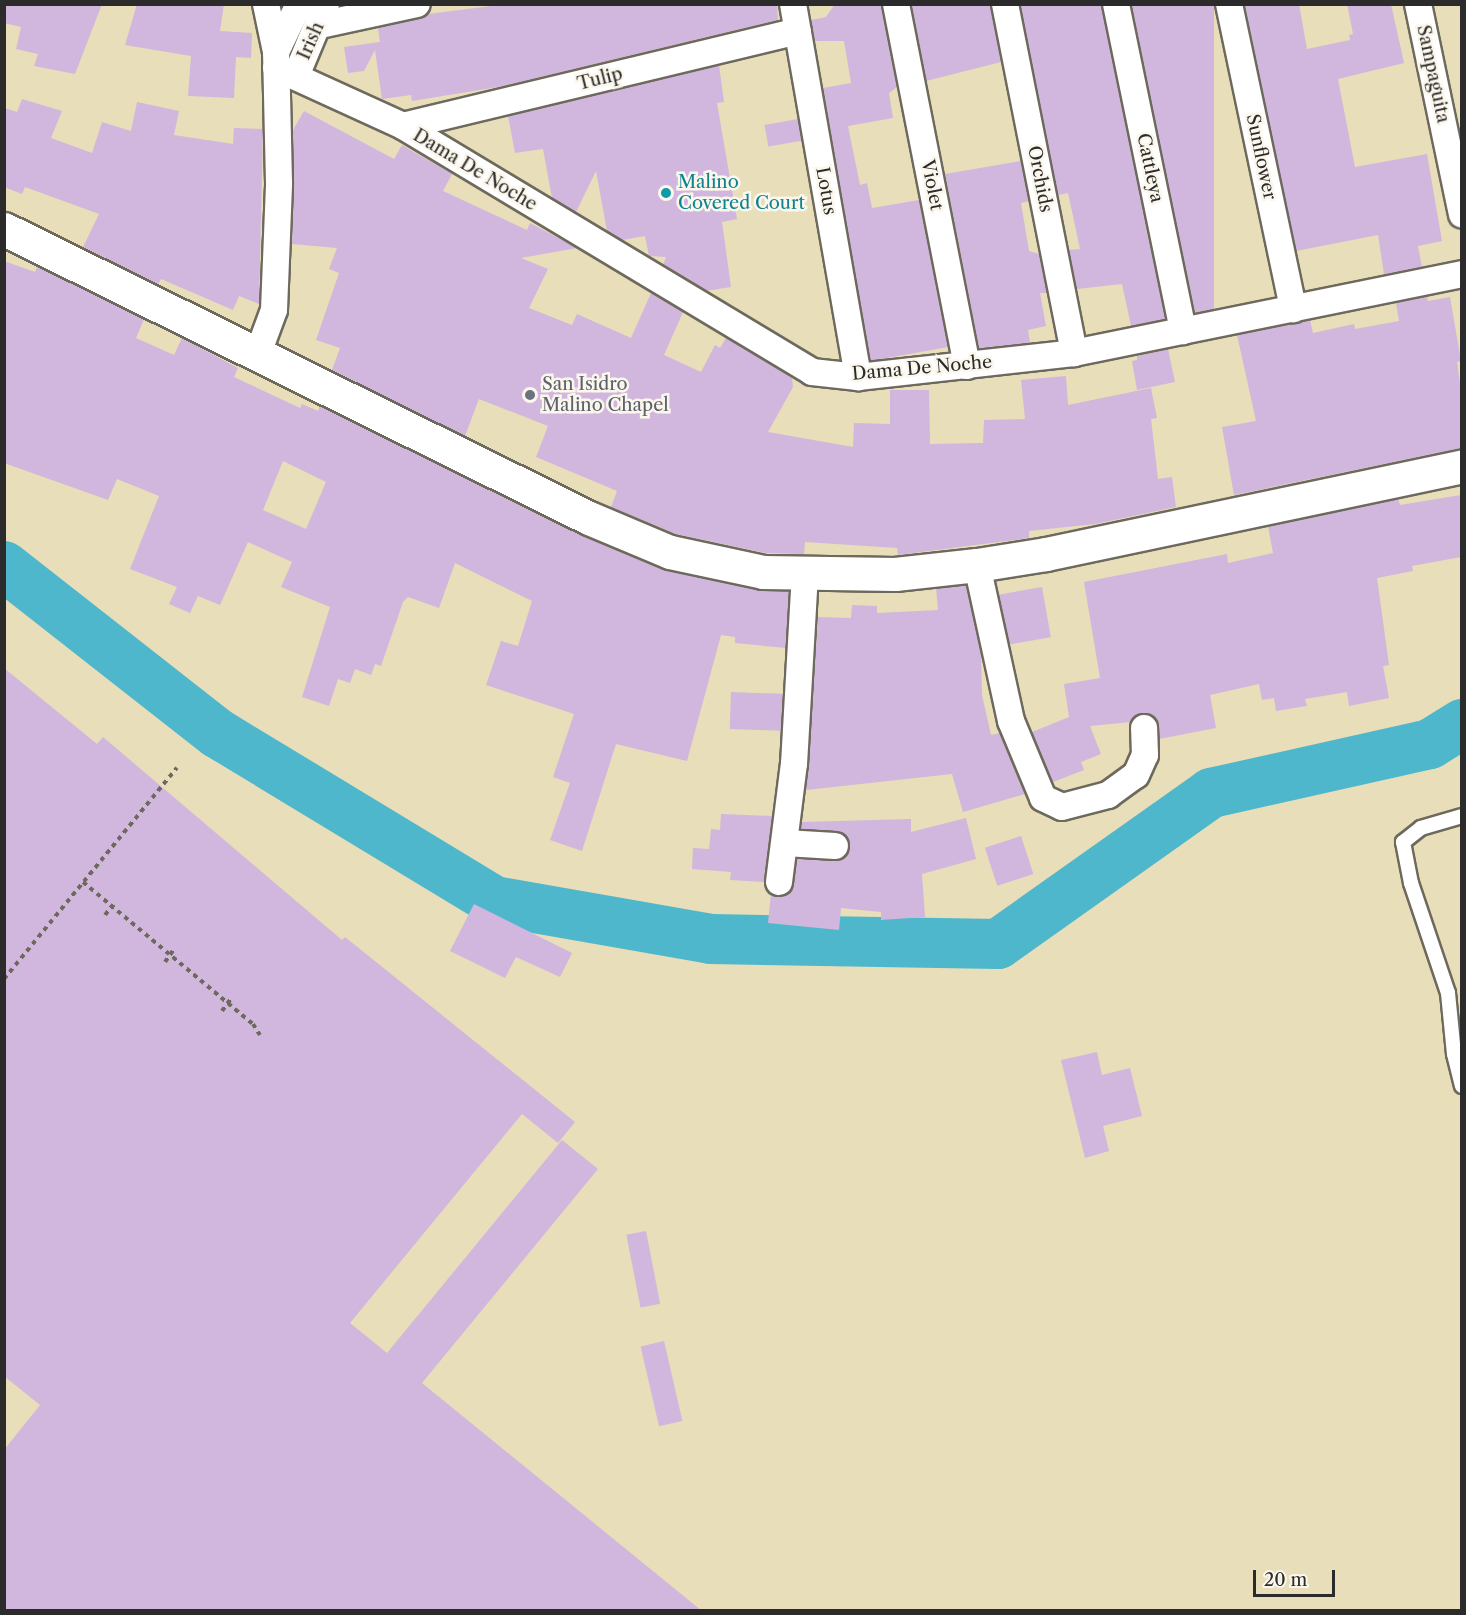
<!DOCTYPE html>
<style>
body{margin:0}
#map{position:relative;width:1466px;height:1615px;overflow:hidden;background:#e8deb9;font-family:"Libre Caslon Text",serif}
div>[style]{position:absolute}
.river>*{height:50px;margin:-25px;padding:0 25px;transform-origin:25px;border-radius:25px;background:#4eb7cb}
.building>*{inset:0;background:#d1b6dd;transform-origin:0 0}
.path>*{height:4px;margin-top:-2px;transform-origin:0;background:repeating-linear-gradient(90deg,#6d6a5d 0 4.5px,transparent 0 9px)}
.roads{filter:drop-shadow(2px 0 #6d6a5d) drop-shadow(-2px 0 #6d6a5d) drop-shadow(0 2px #6d6a5d) drop-shadow(0 -2px #6d6a5d)}
.service>*{height:14px;margin:-7px;padding:0 7px;transform-origin:7px;border-radius:7px;background:#fff}
.minor>*{height:26px;margin:-13px;padding:0 13px;transform-origin:13px;border-radius:13px;background:#fff}
.tertiary>*{height:33px;margin:-16.5px;padding:0 16.5px;transform-origin:16.5px;border-radius:16.5px;background:#fff}
.dots>*{width:16px;height:16px;translate:-50% -50%;box-sizing:border-box;border:3px solid #fbf7ec;border-radius:50%}
span{translate:-50% -50%;white-space:nowrap;text-align:center;line-height:1.15;-webkit-text-stroke:5px #fbf7ec;paint-order:stroke}
.street-label{font-size:18px;color:#2b2b2b}
.culture-label{font-size:18px;color:#0d838f}
.left{translate:0 -50%;text-align:left}
.worship-label{font-size:18px;color:#5b616d}
.frame{position:absolute;inset:0;border:6px solid #2b2b2b;pointer-events:none}
.scale{position:absolute;left:1253px;top:1570px;width:82px;height:27px;box-sizing:border-box;border:3px solid #2b2b2b;border-top:0;padding-left:8px;font-size:18px;line-height:21px;white-space:nowrap;color:#2b2b2b;-webkit-text-stroke:4px #fbf7ec;paint-order:stroke}
</style>
<div id="map">
<div class="river">
<div style="left:4px;top:566px;width:271px;rotate:38.1deg"></div>
<div style="left:217px;top:733px;width:324px;rotate:31.2deg"></div>
<div style="left:494px;top:901px;width:220px;rotate:9.9deg"></div>
<div style="left:711px;top:939px;width:287px;rotate:1deg"></div>
<div style="left:998px;top:944px;width:261px;rotate:-35.3deg"></div>
<div style="left:1211px;top:793px;width:224px;rotate:-12.6deg"></div>
<div style="left:1430px;top:744px;width:38px;rotate:-32deg"></div>
</div>
<div class="building">
<div style="clip-path:polygon(4px 4px,102px 4px,75px 74px,34px 66px,38px 54px,16px 49px,21px 27px,4px 23px)"></div>
<div style="clip-path:polygon(137px 4px,224px 4px,220px 31px,252px 33px,251px 58px,236px 57px,234px 98px,188px 96px,191px 56px,125px 45px)"></div>
<div style="clip-path:polygon(507px 4px,777px 4px,778px 20px,504px 86px,412px 101px,411px 95px,382px 99px,375px 50px,364px 71px,348px 73px,344px 47px,380px 42px,378px 28px,428px 14px)"></div>
<div style="clip-path:polygon(835px 4px,881px 4px,897px 87px,889px 93px,893px 118px,848px 126px,860px 185px,867px 183px,872px 208px,919px 200px,948px 347px,870px 361px,823px 88px,851px 83px,844px 41px,815px 41px,811px 20px,826px 17px)"></div>
<div style="clip-path:polygon(911px 4px,990px 4px,1001px 62px,926px 81px)"></div>
<div style="clip-path:polygon(1020px 4px,1101px 4px,1165px 319px,1131px 326px,1122px 284px,1077px 289px,1069px 250px,1080px 249px,1068px 193px,1058px 195px)"></div>
<div style="left:1131px;top:4px;width:83px;height:316px"></div>
<div style="clip-path:polygon(1244px 4px,1299px 4px,1307px 49px,1350px 40px,1349px 35px,1353px 34px,1347px 4px,1391px 4px,1404px 63px,1338px 79px,1355px 167px,1427px 154px,1442px 241px,1418px 246px,1422px 267px,1384px 274px,1378px 235px,1296px 251px)"></div>
<div style="clip-path:polygon(719px 65px,724px 102px,717px 103px,737px 219px,722px 222px,731px 287px,706px 291px,663px 265px,666px 257px,649px 256px,645px 236px,622px 240px,607px 231px,596px 171px,576px 212px,552px 198px,543px 149px,515px 153px,508px 116px)"></div>
<div style="clip-path:polygon(22px 99px,62px 111px,51px 138px,92px 153px,102px 122px,131px 131px,137px 102px,179px 111px,174px 135px,233px 144px,234px 128px,263px 129px,259px 304px,239px 296px,233px 310px,161px 279px,158px 284px,83px 247px,99px 214px,25px 187px,22px 194px,4px 187px,4px 108px,17px 112px)"></div>
<div style="clip-path:polygon(304px 111px,394px 159px,402px 145px,452px 174px,443px 191px,527px 230px,530px 223px,577px 248px,521px 258px,548px 269px,529px 308px,572px 325px,577px 314px,631px 338px,651px 293px,683px 312px,664px 355px,701px 372px,715px 345px,720px 348px,726px 338px,792px 378px,793px 387px,768px 432px,853px 447px,854px 423px,890px 424px,890px 390px,929px 390px,930px 444px,983px 443px,984px 420px,1025px 419px,1021px 380px,1066px 376px,1068px 405px,1151px 388px,1157px 418px,1151px 419px,1158px 479px,1172px 477px,1176px 507px,1095px 524px,1029px 531px,1029px 538px,898px 555px,897px 548px,805px 542px,804px 554px,765px 553px,676px 534px,611px 507px,617px 491px,536px 457px,548px 426px,479px 399px,465px 436px,332px 370px,340px 348px,316px 340px,339px 273px,329px 269px,337px 248px,292px 244px,293px 130px)"></div>
<div style="left:798px;top:119px;width:22px;height:34px;rotate:80deg"></div>
<div style="clip-path:polygon(1021px 161px,1029px 201px,1021px 203px,1029px 251px,1039px 254px,1047px 293px,1040px 293px,1046px 326px,1028px 330px,1030px 343px,979px 348px,945px 174px)"></div>
<div style="clip-path:polygon(evenodd,4px 261px,35px 272px,37px 267px,40px 268px,144px 319px,136px 338px,174px 355px,182px 338px,238px 368px,234px 377px,300px 408px,302px 404px,318px 411px,320px 406px,582px 535px,666px 570px,759px 590px,789px 591px,786px 648px,735px 643px,735px 637px,721px 635px,687px 761px,616px 744px,582px 851px,550px 840px,570px 783px,553px 777px,574px 714px,486px 685px,501px 641px,518px 646px,532px 601px,455px 563px,439px 608px,408px 597px,403px 602px,381px 666px,375px 664px,371px 675px,355px 669px,350px 683px,338px 679px,329px 706px,302px 697px,330px 607px,281px 587px,292px 562px,248px 542px,220px 605px,198px 596px,190px 613px,169px 604px,177px 587px,130px 569px,159px 496px,117px 479px,108px 500px,4px 463px,4px 261px,283px 461px,326px 482px,306px 529px,263px 510px,283px 461px)"></div>
<div style="clip-path:polygon(1427px 296px,1428px 301px,1450px 297px,1461px 361px,1457px 362px,1461px 391px,1461px 448px,1234px 495px,1222px 427px,1256px 421px,1237px 335px,1310px 320px,1313px 333px,1354px 324px,1355px 329px,1399px 321px,1396px 303px)"></div>
<div style="clip-path:polygon(1168px 349px,1175px 382px,1137px 390px,1132px 361px,1137px 360px,1137px 356px)"></div>
<div style="clip-path:polygon(1461px 495px,1461px 557px,1412px 566px,1413px 571px,1377px 578px,1389px 665px,1383px 666px,1389px 698px,1349px 706px,1347px 692px,1305px 699px,1307px 706px,1276px 711px,1274px 698px,1262px 700px,1259px 684px,1210px 695px,1216px 728px,1159px 739px,1157px 721px,1144px 713px,1131px 722px,1090px 726px,1101px 754px,1081px 762px,1084px 770px,1053px 782px,1032px 732px,1069px 717px,1064px 684px,1100px 678px,1084px 582px,1227px 554px,1228px 563px,1273px 553px,1268px 526px,1398px 499px,1400px 505px)"></div>
<div style="clip-path:polygon(966px 585px,981px 652px,982px 695px,991px 735px,1000px 733px,1025px 794px,963px 812px,952px 774px,806px 790px,818px 617px,851px 618px,852px 605px,877px 606px,877px 613px,938px 610px,936px 588px)"></div>
<div style="left:1042px;top:587px;width:51px;height:44px;rotate:80deg"></div>
<div style="clip-path:polygon(4px 668px,97px 744px,103px 737px,342px 940px,345px 937px,575px 1122px,558px 1143px,522px 1114px,350px 1323px,387px 1353px,562px 1140px,598px 1169px,422px 1383px,702px 1611px,4px 1611px,4px 1450px,40px 1405px,4px 1376px)"></div>
<div style="left:731px;top:692px;width:52px;height:37px;rotate:2deg"></div>
<div style="clip-path:polygon(721px 814px,772px 816px,764px 882px,730px 880px,731px 872px,692px 869px,693px 848px,709px 849px,711px 829px,720px 830px)"></div>
<div style="clip-path:polygon(966px 818px,976px 859px,922px 874px,925px 917px,881px 920px,881px 912px,841px 908px,839px 930px,768px 923px,771px 894px,784px 896px,791px 891px,797px 859px,835px 861px,848px 854px,849px 840px,844px 834px,801px 829px,802px 822px,911px 819px,911px 832px)"></div>
<div style="left:1021px;top:836px;width:40px;height:38px;rotate:72deg"></div>
<div style="clip-path:polygon(474px 904px,572px 953px,560px 977px,516px 957px,505px 978px,450px 951px)"></div>
<div style="clip-path:polygon(1097px 1052px,1102px 1075px,1130px 1068px,1142px 1116px,1103px 1126px,1109px 1151px,1085px 1158px,1061px 1060px)"></div>
<div style="left:646px;top:1231px;width:74px;height:20px;rotate:79deg"></div>
<div style="left:664px;top:1341px;width:82px;height:24px;rotate:77deg"></div>
</div>
<div class="path">
<div style="left:83px;top:882px;width:222px;rotate:39.9deg"></div>
<div style="left:253px;top:1024px;width:13px;rotate:58deg"></div>
<div style="left:105px;top:915px;width:16px;rotate:-52deg"></div>
<div style="left:165px;top:962px;width:16px;rotate:-55deg"></div>
<div style="left:4px;top:979px;width:273px;rotate:-50.7deg"></div>
<div style="left:222px;top:1011px;width:17px;rotate:-54deg"></div>
</div>
<div class="roads">
<div class="service">
<div style="left:1462px;top:816px;width:43px;rotate:163.7deg"></div>
<div style="left:1421px;top:828px;width:23px;rotate:142deg"></div>
<div style="left:1403px;top:842px;width:42px;rotate:79deg"></div>
<div style="left:1411px;top:883px;width:116px;rotate:71.4deg"></div>
<div style="left:1448px;top:993px;width:61px;rotate:84.4deg"></div>
<div style="left:1454px;top:1054px;width:33px;rotate:76deg"></div>
</div>
<div class="minor">
<div style="left:266px;top:4px;width:49px;rotate:78.2deg"></div>
<div style="left:793px;top:4px;width:379px;rotate:80.1deg"></div>
<div style="left:896px;top:4px;width:369px;rotate:78.9deg"></div>
<div style="left:1005px;top:4px;width:356px;rotate:78.8deg"></div>
<div style="left:1116px;top:4px;width:334px;rotate:78.4deg"></div>
<div style="left:1229px;top:4px;width:312px;rotate:78.1deg"></div>
<div style="left:1418px;top:4px;width:215px;rotate:78.2deg"></div>
<div style="left:320px;top:25px;width:99px;rotate:-12.2deg"></div>
<div style="left:276px;top:68px;width:140px;rotate:24.5deg"></div>
<div style="left:403px;top:126px;width:477px;rotate:31deg"></div>
<div style="left:812px;top:372px;width:46px;rotate:6.2deg"></div>
<div style="left:858px;top:377px;width:217px;rotate:-6.3deg"></div>
<div style="left:1074px;top:353px;width:396px;rotate:-11.5deg"></div>
<div style="left:296px;top:76px;width:78px;rotate:-67.4deg"></div>
<div style="left:403px;top:126px;width:406px;rotate:-13.5deg"></div>
<div style="left:257px;top:356px;width:49px;rotate:-69.7deg"></div>
<div style="left:274px;top:310px;width:127px;rotate:-87.7deg"></div>
<div style="left:279px;top:183px;width:131px;rotate:-91.3deg"></div>
<div style="left:276px;top:52px;width:53px;rotate:-64.4deg"></div>
<div style="left:977px;top:565px;width:160px;rotate:77.7deg"></div>
<div style="left:1011px;top:721px;width:83px;rotate:67.4deg"></div>
<div style="left:1043px;top:798px;width:21px;rotate:25deg"></div>
<div style="left:1062px;top:807px;width:48px;rotate:-14.6deg"></div>
<div style="left:1108px;top:795px;width:34px;rotate:-36deg"></div>
<div style="left:1136px;top:775px;width:22px;rotate:-66deg"></div>
<div style="left:1145px;top:755px;width:27px;rotate:-92deg"></div>
<div style="left:785px;top:843px;width:50px;rotate:3.4deg"></div>
<div style="left:779px;top:882px;width:119px;rotate:-82.8deg"></div>
<div style="left:794px;top:764px;width:190px;rotate:-86.7deg"></div>
</div>
<div class="tertiary">
<div style="left:4px;top:229px;width:652px;rotate:26.29deg"></div>
<div style="left:589px;top:518px;width:88px;rotate:22.8deg"></div>
<div style="left:670px;top:552px;width:95px;rotate:12.1deg"></div>
<div style="left:763px;top:572px;width:132px;rotate:0.9deg"></div>
<div style="left:895px;top:574px;width:82px;rotate:-6.3deg"></div>
<div style="left:977px;top:565px;width:70px;rotate:-9.1deg"></div>
<div style="left:1046px;top:554px;width:425px;rotate:-11.9deg"></div>
</div>
</div>
<div class="dots">
<div style="left:666px;top:193px;background:#0f9aa8"></div>
<div style="left:530px;top:395px;background:#6b7280"></div>
</div>
<div class="street-label">
<span style="left:311px;top:41px;rotate:-66deg">Irish</span>
<span style="left:1433px;top:74px;rotate:78deg">Sampaguita</span>
<span style="left:600px;top:79px;rotate:-14deg">Tulip</span>
<span style="left:1261px;top:157px;rotate:78deg">Sunflower</span>
<span style="left:1150px;top:168px;rotate:78deg">Cattleya</span>
<span style="left:475px;top:170px;rotate:31deg">Dama De Noche</span>
<span style="left:1040px;top:179px;rotate:79deg">Orchids</span>
<span style="left:932px;top:185px;rotate:79deg">Violet</span>
<span style="left:826px;top:191px;rotate:80deg">Lotus</span>
<span style="left:922px;top:368px;rotate:-5deg">Dama De Noche</span>
</div>
<div class="culture-label">
<span class="left" style="left:678px;top:193px">Malino<br>Covered Court</span>
</div>
<div class="worship-label">
<span class="left" style="left:542px;top:395px">San Isidro<br>Malino Chapel</span>
</div>
<div class="frame"></div>
<div class="scale">20 m</div>
</div>
